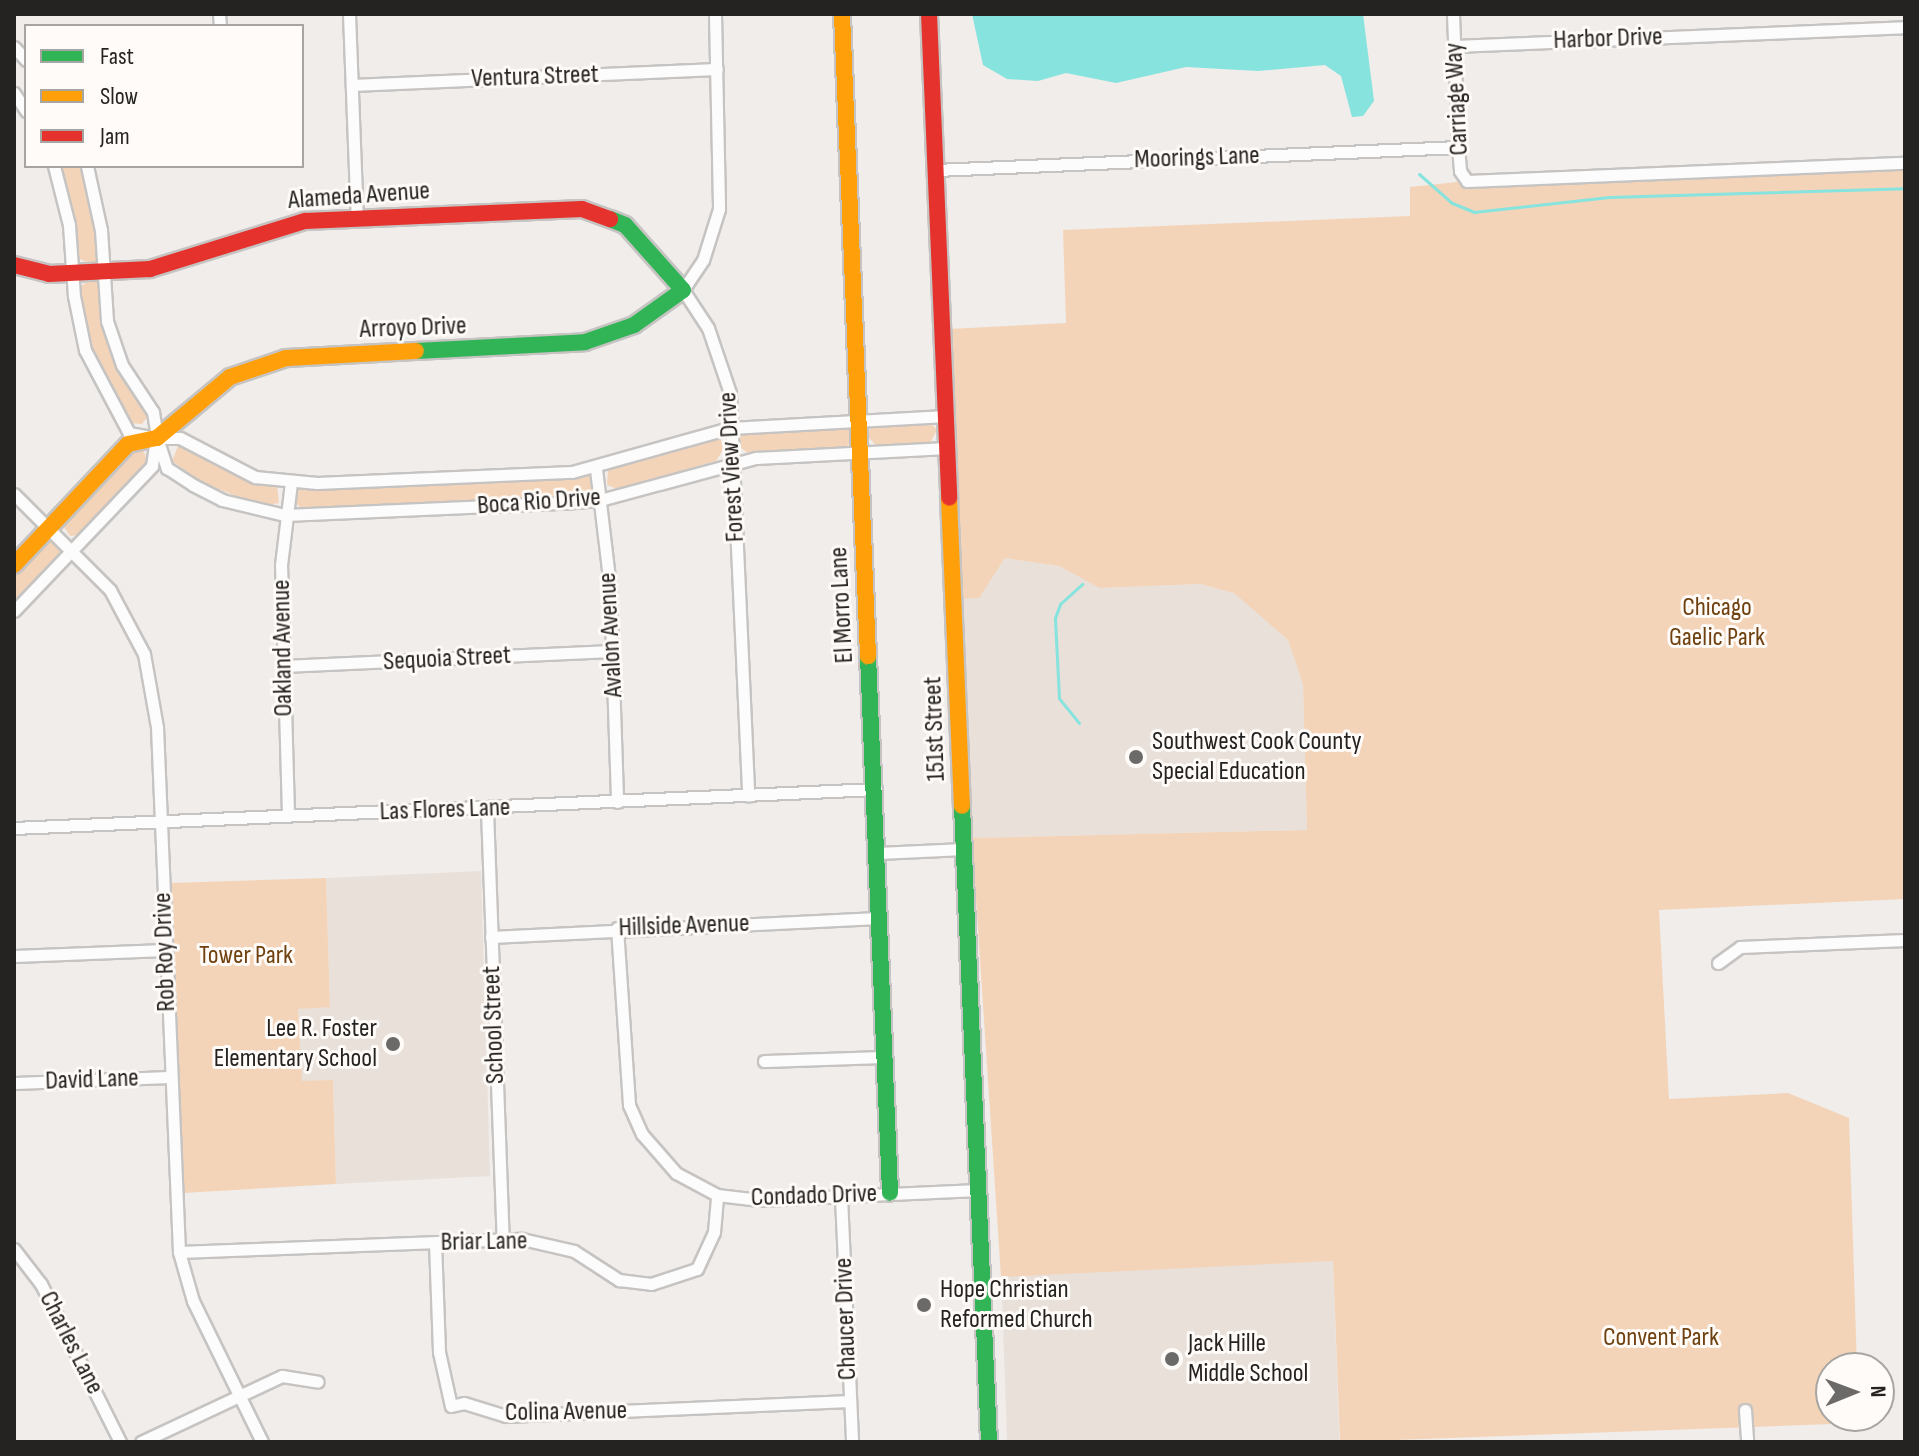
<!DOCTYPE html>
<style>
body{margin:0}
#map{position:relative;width:1919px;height:1456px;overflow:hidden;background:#f0edeb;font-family:"Sofia Sans Condensed",sans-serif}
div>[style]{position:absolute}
.built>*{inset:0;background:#e8e0d9;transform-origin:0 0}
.green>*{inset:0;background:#f4d4b8}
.water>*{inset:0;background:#86e3dd}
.stream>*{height:3px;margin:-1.5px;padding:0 1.5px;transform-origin:1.5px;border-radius:1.5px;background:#86e3dd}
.roads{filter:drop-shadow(2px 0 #c6c4c2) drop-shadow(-2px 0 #c6c4c2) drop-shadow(0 2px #c6c4c2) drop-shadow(0 -2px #c6c4c2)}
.street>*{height:11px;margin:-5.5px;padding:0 5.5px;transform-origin:5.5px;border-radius:5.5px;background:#fdfcfc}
.fast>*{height:16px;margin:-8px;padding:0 8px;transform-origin:8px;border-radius:8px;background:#30b455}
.slow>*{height:16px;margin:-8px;padding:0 8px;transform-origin:8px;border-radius:8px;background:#ff9f0a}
.jam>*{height:16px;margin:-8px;padding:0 8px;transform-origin:8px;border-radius:8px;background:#e5322d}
.dots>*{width:22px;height:22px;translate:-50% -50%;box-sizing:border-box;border:4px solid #fefbf8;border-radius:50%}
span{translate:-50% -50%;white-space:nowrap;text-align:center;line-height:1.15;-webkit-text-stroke:6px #fefbf8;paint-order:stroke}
.street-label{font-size:26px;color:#252321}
.park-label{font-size:26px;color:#6f4110}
.poi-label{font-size:26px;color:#252321}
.left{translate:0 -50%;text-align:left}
.right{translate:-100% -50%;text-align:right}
.frame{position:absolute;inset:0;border:16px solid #252321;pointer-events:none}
.legend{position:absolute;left:24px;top:24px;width:280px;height:144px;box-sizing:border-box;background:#fefbf8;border:2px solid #a7a5a2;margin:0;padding:10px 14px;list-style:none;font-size:24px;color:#252321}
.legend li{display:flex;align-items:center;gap:16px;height:40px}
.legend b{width:40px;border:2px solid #a7a5a2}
.north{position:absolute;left:1815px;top:1352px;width:80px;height:80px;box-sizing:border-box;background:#fefbf8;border:2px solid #a7a5a2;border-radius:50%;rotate:89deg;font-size:22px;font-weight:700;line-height:32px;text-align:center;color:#252321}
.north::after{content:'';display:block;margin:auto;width:28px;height:36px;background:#6c6a68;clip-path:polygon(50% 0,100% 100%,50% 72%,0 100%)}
</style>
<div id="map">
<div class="built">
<div style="clip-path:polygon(1005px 558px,1059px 566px,1101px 588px,1200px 584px,1234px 593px,1262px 615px,1288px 640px,1303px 683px,1307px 830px,972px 838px,958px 599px,979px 597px)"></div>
<div style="clip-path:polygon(481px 871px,490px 1176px,336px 1184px,333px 1080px,301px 1082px,298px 1008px,330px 1006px,326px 878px)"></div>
<div style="left:1333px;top:1261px;width:181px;height:332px;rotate:88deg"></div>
</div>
<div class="green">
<div style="clip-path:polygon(1905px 163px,1905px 899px,1659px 910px,1669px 1099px,1788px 1093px,1849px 1118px,1857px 1368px,1831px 1368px,1831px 1416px,1859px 1416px,1859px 1423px,1340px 1442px,1333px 1261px,1001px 1277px,972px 838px,1307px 830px,1303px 684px,1288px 640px,1234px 593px,1200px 584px,1100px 588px,1059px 566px,1005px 558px,979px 598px,958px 599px,949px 329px,1066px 323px,1063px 230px,1410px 216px,1410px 187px,1467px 181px)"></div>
<div style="clip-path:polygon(82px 166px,95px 209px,98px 263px,94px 266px,78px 258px,61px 167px)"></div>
<div style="clip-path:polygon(92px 279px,99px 282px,107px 327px,149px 415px,142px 424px,130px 423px,93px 357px,78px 288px)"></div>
<div style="clip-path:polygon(929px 421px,937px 430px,930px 443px,877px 446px,867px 436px,872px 425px)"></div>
<div style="clip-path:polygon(850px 426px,853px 442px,843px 448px,748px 453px,737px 445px,742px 432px)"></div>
<div style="clip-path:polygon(713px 437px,719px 437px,725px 447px,716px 461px,617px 489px,607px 485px,608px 469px)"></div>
<div style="clip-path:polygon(178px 446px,188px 446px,237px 474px,277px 485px,279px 503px,262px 506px,201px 482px,172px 461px)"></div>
<div style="clip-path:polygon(130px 449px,143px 449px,148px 464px,80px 535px,70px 536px,62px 524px)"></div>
<div style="clip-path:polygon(583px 473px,591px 477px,591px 492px,569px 498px,302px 509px,294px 501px,297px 490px,305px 487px)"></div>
<div style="clip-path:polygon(51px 538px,62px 548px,60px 557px,14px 605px,14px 572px)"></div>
<div style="clip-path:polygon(326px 878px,330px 1007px,298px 1009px,302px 1081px,333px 1080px,336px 1184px,183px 1193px,169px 883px)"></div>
</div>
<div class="water">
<div style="clip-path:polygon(972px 14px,1363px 14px,1374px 101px,1363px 116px,1352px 117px,1341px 76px,1325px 65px,1258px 71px,1186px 67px,1116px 83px,1066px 73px,1038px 81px,1007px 79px,983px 65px)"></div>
</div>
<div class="stream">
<div style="left:1419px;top:174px;width:44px;rotate:41.3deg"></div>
<div style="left:1452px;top:203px;width:24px;rotate:22deg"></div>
<div style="left:1474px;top:212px;width:136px;rotate:-6.3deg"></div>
<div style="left:1609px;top:197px;width:296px;rotate:-1.7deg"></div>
<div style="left:1079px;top:723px;width:32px;rotate:-129deg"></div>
<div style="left:1059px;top:698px;width:80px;rotate:-92.9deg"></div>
<div style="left:1055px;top:618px;width:15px;rotate:-70deg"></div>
<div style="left:1060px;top:604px;width:30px;rotate:-42deg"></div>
</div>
<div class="roads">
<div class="street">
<div style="left:219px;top:14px;width:12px;rotate:85deg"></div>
<div style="left:349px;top:14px;width:204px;rotate:87.8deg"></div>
<div style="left:715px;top:14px;width:195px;rotate:88.8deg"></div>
<div style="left:719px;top:209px;width:53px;rotate:107.4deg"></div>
<div style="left:703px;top:260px;width:36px;rotate:124deg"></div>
<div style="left:683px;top:290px;width:45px;rotate:56.7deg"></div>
<div style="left:708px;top:328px;width:69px;rotate:71.3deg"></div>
<div style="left:730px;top:393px;width:403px;rotate:87.4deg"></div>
<div style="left:1453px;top:14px;width:133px;rotate:87.8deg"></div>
<div style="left:1458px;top:147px;width:24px;rotate:85deg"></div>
<div style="left:1460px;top:171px;width:12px;rotate:55deg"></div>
<div style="left:1467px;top:181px;width:438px;rotate:-2.4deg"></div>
<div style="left:1454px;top:46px;width:451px;rotate:-2.4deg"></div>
<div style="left:14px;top:47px;width:18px;rotate:47deg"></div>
<div style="left:352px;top:85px;width:365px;rotate:-2.5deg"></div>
<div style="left:14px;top:93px;width:22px;rotate:56deg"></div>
<div style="left:54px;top:166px;width:61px;rotate:75.7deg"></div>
<div style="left:69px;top:225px;width:71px;rotate:86deg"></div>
<div style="left:74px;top:296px;width:55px;rotate:78.5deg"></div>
<div style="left:85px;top:350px;width:94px;rotate:62.1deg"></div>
<div style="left:129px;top:433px;width:22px;rotate:10deg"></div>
<div style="left:87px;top:166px;width:66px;rotate:77.7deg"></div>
<div style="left:101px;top:230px;width:91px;rotate:86.2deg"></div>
<div style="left:107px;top:321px;width:46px;rotate:71.2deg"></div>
<div style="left:122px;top:365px;width:56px;rotate:56.6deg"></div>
<div style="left:153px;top:412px;width:26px;rotate:81deg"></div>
<div style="left:157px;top:438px;width:23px"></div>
<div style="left:180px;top:438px;width:85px;rotate:27.5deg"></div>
<div style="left:255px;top:477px;width:62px;rotate:5.5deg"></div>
<div style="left:317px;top:483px;width:255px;rotate:-2.5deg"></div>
<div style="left:572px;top:472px;width:164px;rotate:-15.6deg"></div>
<div style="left:730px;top:428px;width:216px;rotate:-3.2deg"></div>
<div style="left:936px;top:170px;width:523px;rotate:-2.52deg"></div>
<div style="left:157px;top:438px;width:32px;rotate:72deg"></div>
<div style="left:167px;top:468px;width:31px;rotate:33deg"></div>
<div style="left:193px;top:485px;width:33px;rotate:27deg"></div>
<div style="left:222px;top:500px;width:65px;rotate:13.4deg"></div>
<div style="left:285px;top:515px;width:279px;rotate:-2.5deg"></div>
<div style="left:564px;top:503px;width:36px;rotate:-5deg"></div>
<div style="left:600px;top:500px;width:162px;rotate:-15.1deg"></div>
<div style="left:756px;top:458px;width:191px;rotate:-3deg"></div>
<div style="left:596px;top:469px;width:119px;rotate:83.2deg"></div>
<div style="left:610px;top:587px;width:215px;rotate:88.1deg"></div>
<div style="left:14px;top:494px;width:136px;rotate:45deg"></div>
<div style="left:110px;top:590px;width:72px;rotate:62deg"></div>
<div style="left:144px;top:654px;width:74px;rotate:79.9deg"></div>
<div style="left:157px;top:727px;width:525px;rotate:87.6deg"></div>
<div style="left:179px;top:1252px;width:51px;rotate:74.1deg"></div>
<div style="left:193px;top:1301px;width:157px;rotate:63.9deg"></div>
<div style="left:14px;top:611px;width:200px;rotate:-46.4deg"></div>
<div style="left:152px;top:466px;width:28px;rotate:-82deg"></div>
<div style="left:283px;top:666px;width:329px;rotate:-2.6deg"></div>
<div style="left:487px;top:810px;width:430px;rotate:87.9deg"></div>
<div style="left:288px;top:814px;width:249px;rotate:-91.6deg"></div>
<div style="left:281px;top:565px;width:84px;rotate:-83.1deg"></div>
<div style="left:14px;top:828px;width:863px;rotate:-2.59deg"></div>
<div style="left:878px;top:853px;width:86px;rotate:-2.7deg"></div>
<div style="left:617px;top:928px;width:177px;rotate:86.1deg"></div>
<div style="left:629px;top:1105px;width:32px;rotate:66deg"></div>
<div style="left:642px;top:1134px;width:52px;rotate:48.9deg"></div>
<div style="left:676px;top:1173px;width:47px;rotate:28.2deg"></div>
<div style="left:717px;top:1195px;width:43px;rotate:6.6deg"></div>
<div style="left:760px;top:1200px;width:218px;rotate:-2.6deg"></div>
<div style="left:491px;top:937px;width:387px;rotate:-2.8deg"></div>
<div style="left:14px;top:956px;width:151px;rotate:-2.3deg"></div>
<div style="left:1718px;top:963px;width:27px;rotate:-36deg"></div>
<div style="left:1740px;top:947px;width:165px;rotate:-2.4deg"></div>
<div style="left:764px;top:1061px;width:120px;rotate:-1.9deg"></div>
<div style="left:14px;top:1083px;width:156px;rotate:-2.2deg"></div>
<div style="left:841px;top:1197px;width:245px;rotate:87.4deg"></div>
<div style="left:435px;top:1242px;width:110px;rotate:87.9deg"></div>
<div style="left:439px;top:1352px;width:55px;rotate:77.5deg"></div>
<div style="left:451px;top:1406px;width:13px;rotate:-13deg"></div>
<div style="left:464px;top:1403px;width:44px;rotate:17.2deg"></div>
<div style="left:506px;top:1416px;width:344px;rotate:-2.5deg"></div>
<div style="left:14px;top:1249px;width:44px;rotate:52.4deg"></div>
<div style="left:41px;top:1284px;width:177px;rotate:63.4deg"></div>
<div style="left:179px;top:1252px;width:343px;rotate:-2.2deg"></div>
<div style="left:522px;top:1239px;width:53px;rotate:13deg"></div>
<div style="left:574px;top:1251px;width:54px;rotate:32.8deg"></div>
<div style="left:619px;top:1280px;width:32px;rotate:7deg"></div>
<div style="left:651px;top:1284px;width:48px;rotate:-18.1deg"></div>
<div style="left:697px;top:1269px;width:41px;rotate:-65.3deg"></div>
<div style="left:714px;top:1232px;width:37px;rotate:-85deg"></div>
<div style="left:1745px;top:1410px;width:32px;rotate:86deg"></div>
<div style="left:141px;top:1442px;width:156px;rotate:-25.1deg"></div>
<div style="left:282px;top:1376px;width:36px;rotate:9deg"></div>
</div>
<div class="fast">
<div style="left:416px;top:351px;width:169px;rotate:-3deg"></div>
<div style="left:585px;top:342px;width:52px;rotate:-19.1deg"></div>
<div style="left:634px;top:325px;width:60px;rotate:-35.5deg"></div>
<div style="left:683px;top:290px;width:87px;rotate:-131.7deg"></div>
<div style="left:625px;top:225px;width:16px;rotate:-158deg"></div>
<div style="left:868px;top:656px;width:537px;rotate:87.65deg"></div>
<div style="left:962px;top:806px;width:637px;rotate:87.57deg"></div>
</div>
<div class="slow">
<div style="left:842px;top:14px;width:643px;rotate:87.68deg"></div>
<div style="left:949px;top:498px;width:308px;rotate:87.6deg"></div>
<div style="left:14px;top:565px;width:166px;rotate:-46.7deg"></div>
<div style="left:128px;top:444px;width:30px;rotate:-12deg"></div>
<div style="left:157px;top:438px;width:95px;rotate:-39.9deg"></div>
<div style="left:230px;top:377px;width:59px;rotate:-18.7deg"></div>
<div style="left:286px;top:358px;width:130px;rotate:-3.1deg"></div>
</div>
<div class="jam">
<div style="left:929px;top:14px;width:484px;rotate:87.6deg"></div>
<div style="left:14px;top:265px;width:36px;rotate:14deg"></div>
<div style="left:49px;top:274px;width:101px;rotate:-2.8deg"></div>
<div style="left:150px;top:269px;width:162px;rotate:-17.2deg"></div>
<div style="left:305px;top:221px;width:277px;rotate:-2.5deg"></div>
<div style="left:582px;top:209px;width:30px;rotate:20deg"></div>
</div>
</div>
<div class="dots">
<div style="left:1136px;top:757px;background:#6c6a68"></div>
<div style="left:393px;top:1044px;background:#6c6a68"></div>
<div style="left:924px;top:1305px;background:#6c6a68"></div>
<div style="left:1172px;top:1359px;background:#6c6a68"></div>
</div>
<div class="street-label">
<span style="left:1608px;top:39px;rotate:-2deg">Harbor Drive</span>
<span style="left:535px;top:77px;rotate:-2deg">Ventura Street</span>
<span style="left:1457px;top:99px;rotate:-93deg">Carriage Way</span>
<span style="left:1197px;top:158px;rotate:-2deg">Moorings Lane</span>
<span style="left:359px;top:196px;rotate:-4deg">Alameda Avenue</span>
<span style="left:413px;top:328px;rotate:-2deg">Arroyo Drive</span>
<span style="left:732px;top:467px;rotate:-93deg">Forest View Drive</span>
<span style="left:539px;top:502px;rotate:-4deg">Boca Rio Drive</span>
<span style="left:842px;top:605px;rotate:-93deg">El Morro Lane</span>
<span style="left:611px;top:635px;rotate:-93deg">Avalon Avenue</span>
<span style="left:283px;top:648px;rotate:-91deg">Oakland Avenue</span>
<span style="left:447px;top:659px;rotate:-3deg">Sequoia Street</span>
<span style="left:935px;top:729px;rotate:-92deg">151st Street</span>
<span style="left:445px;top:810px;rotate:-2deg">Las Flores Lane</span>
<span style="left:684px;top:926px;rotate:-2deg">Hillside Avenue</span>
<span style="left:165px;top:952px;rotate:-92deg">Rob Roy Drive</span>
<span style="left:494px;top:1025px;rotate:-92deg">School Street</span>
<span style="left:92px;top:1080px;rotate:-2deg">David Lane</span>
<span style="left:814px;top:1196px;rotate:-2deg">Condado Drive</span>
<span style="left:484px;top:1242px;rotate:-1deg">Briar Lane</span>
<span style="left:846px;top:1319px;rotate:-92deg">Chaucer Drive</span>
<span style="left:71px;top:1343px;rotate:63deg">Charles Lane</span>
<span style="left:566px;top:1412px;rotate:-1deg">Colina Avenue</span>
</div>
<div class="park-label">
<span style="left:1717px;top:623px">Chicago<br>Gaelic Park</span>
<span style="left:246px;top:956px">Tower Park</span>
<span style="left:1661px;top:1338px">Convent Park</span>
</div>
<div class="poi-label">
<span class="left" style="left:1152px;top:757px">Southwest Cook County<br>Special Education</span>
<span class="right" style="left:377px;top:1044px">Lee R. Foster<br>Elementary School</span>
<span class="left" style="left:940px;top:1305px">Hope Christian<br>Reformed Church</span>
<span class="left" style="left:1188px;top:1359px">Jack Hille<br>Middle School</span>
</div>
<div class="frame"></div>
<ul class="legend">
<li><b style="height:10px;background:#30b455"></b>Fast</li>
<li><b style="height:10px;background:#ff9f0a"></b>Slow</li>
<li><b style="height:10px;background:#e5322d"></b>Jam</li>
</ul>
<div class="north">N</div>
</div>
